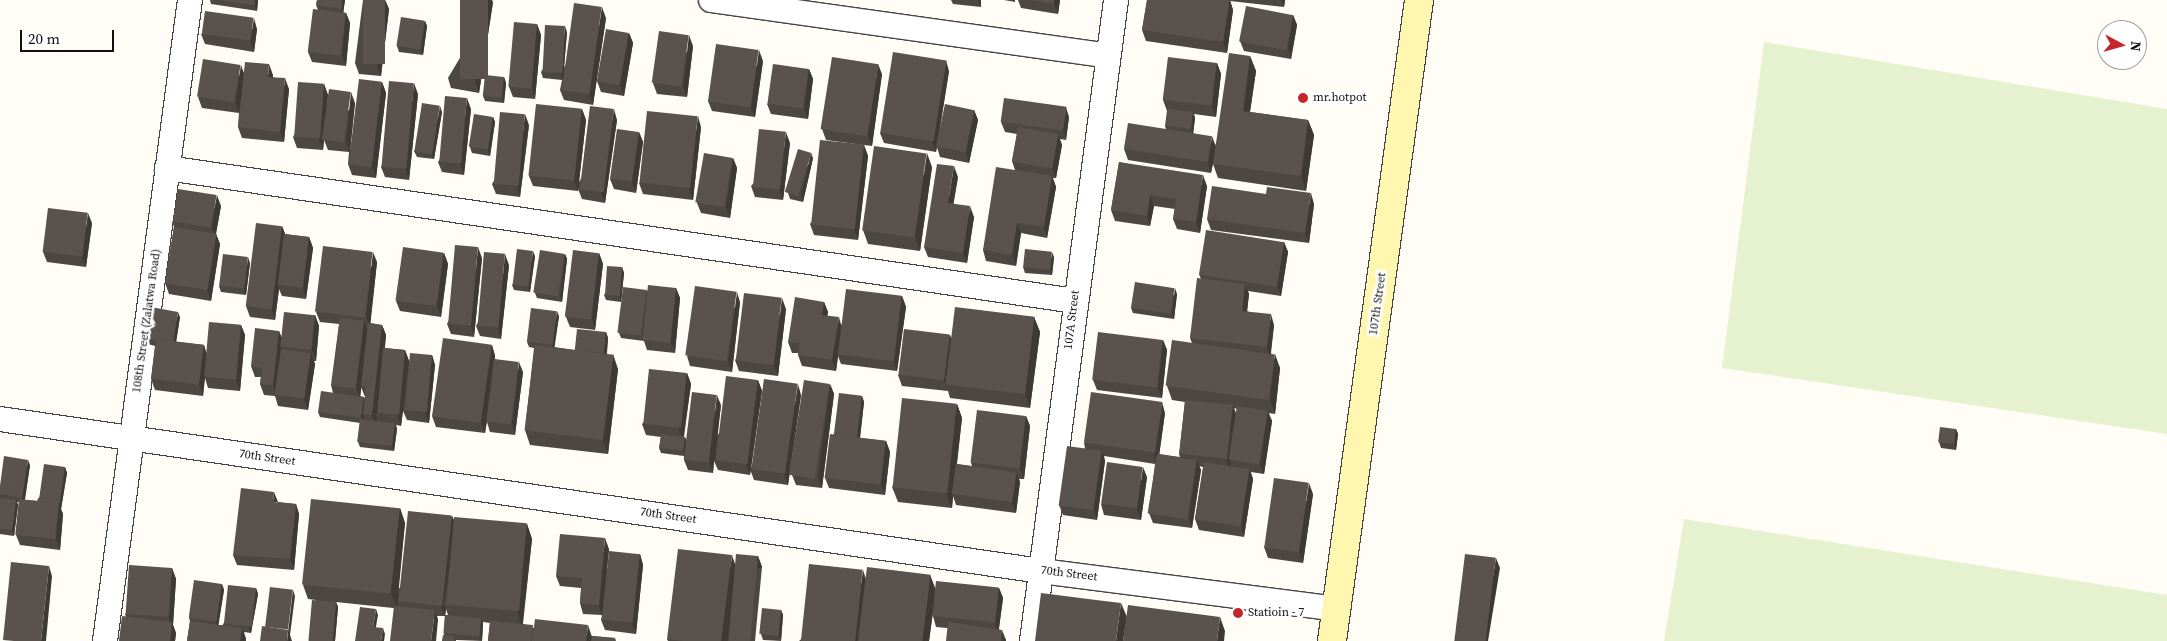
<!DOCTYPE html>
<style>
body{margin:0}
#map{position:relative;width:2167px;height:641px;overflow:hidden;background:#fffdf5;font-family:"Source Serif 4",serif}
div>[style]{position:absolute}
.pitch>*{inset:0;background:#e6f2cf}
.roads{filter:drop-shadow(1px 0 #444) drop-shadow(-1px 0 #444) drop-shadow(0 1px #444) drop-shadow(0 -1px #444)}
.minor>*{height:24px;margin:-12px;padding:0 12px;transform-origin:12px;border-radius:12px;background:#fff}
.secondary>*{height:28px;margin:-14px;padding:0 14px;transform-origin:14px;border-radius:14px;background:#fff6b0}
.wall>*{inset:0;background:#4d4742}
.shaded-wall>*{inset:0;background:#3f3936;transform-origin:0 0}
.building>*{inset:0;background:#5a524d;transform-origin:0 0}
.dots>*{width:14px;height:14px;translate:-50% -50%;box-sizing:border-box;border:2px solid #fff;border-radius:50%}
span{translate:-50% -50%;white-space:nowrap;text-align:center;line-height:1.15;-webkit-text-stroke:5px #fff;paint-order:stroke}
.poi-label{font-size:12px;color:#111}
.left{translate:0 -50%;text-align:left}
.street-label{font-size:12px;color:#111}
.north{position:absolute;left:2097px;top:20px;width:50px;height:50px;box-sizing:border-box;background:#fff;border:1px solid #a0a0a0;border-radius:50%;rotate:96deg;font-size:14px;font-weight:700;line-height:20px;text-align:center;color:#111}
.north::after{content:'';display:block;margin:auto;width:18px;height:22px;background:#c4262e;clip-path:polygon(50% 0,100% 100%,50% 72%,0 100%)}
.scale{position:absolute;left:20px;top:30px;width:94px;height:22px;box-sizing:border-box;border:2px solid #111;border-top:0;padding-left:6px;font-size:15px;line-height:18px;white-space:nowrap;color:#111;-webkit-text-stroke:4px #fff;paint-order:stroke}
</style>
<div id="map">
<div class="pitch">
<div style="clip-path:polygon(1764px 42px,2167px 109px,2167px 434px,1722px 368px)"></div>
<div style="clip-path:polygon(1684px 519px,2167px 595px,2167px 641px,1664px 641px)"></div>
</div>
<div class="roads">
<div class="minor">
<div style="left:711px;top:0;width:401px;rotate:8deg"></div>
<div style="left:167px;top:168px;width:918px;rotate:8.33deg"></div>
<div style="left:0;top:419px;width:1052px;rotate:8.31deg"></div>
<div style="left:1041px;top:571px;width:298px;rotate:7.3deg"></div>
<div style="left:105px;top:641px;width:647px;rotate:-82.45deg"></div>
<div style="left:1032px;top:641px;width:646px;rotate:-82.53deg"></div>
</div>
<div class="secondary">
<div style="left:1332px;top:641px;width:647px;rotate:-82.27deg"></div>
</div>
</div>
<div class="wall">
<div style="clip-path:polygon(210px 0,258px 0,257px 11px,211px 4px)"></div>
<div style="clip-path:polygon(317px 0,345px 0,343px 12px,346px 13px,350px 23px,346px 66px,312px 62px,308px 52px,318px 10px,316px 5px)"></div>
<div style="clip-path:polygon(363px 0,385px 0,389px 9px,381px 76px,359px 74px,355px 63px)"></div>
<div style="clip-path:polygon(951px 0,981px 0,981px 7px,953px 4px)"></div>
<div style="clip-path:polygon(1004px 0,1015px 0,1015px 2px)"></div>
<div style="clip-path:polygon(1018px 0,1060px 0,1058px 14px,1021px 8px)"></div>
<div style="clip-path:polygon(1147px 0,1285px 0,1284px 7px,1230px 1px,1233px 10px,1227px 53px,1146px 41px,1142px 30px)"></div>
<div style="clip-path:polygon(493px 2px,479px 93px,451px 88px,448px 78px)"></div>
<div style="clip-path:polygon(1293px 15px,1297px 25px,1291px 59px,1244px 51px,1240px 41px)"></div>
<div style="clip-path:polygon(606px 18px,593px 105px,564px 100px,560px 90px,562px 80px,543px 78px,541px 72px,567px 32px,564px 67px)"></div>
<div style="clip-path:polygon(425px 21px,427px 26px,423px 55px,399px 52px,397px 46px)"></div>
<div style="clip-path:polygon(537px 24px,541px 35px,535px 99px,513px 97px,509px 87px)"></div>
<div style="clip-path:polygon(257px 29px,254px 52px,205px 44px,201px 34px)"></div>
<div style="clip-path:polygon(629px 33px,633px 43px,624px 96px,601px 92px,597px 81px)"></div>
<div style="clip-path:polygon(693px 46px,687px 97px,657px 94px,653px 83px)"></div>
<div style="clip-path:polygon(1250px 56px,1256px 71px,1250px 112px,1308px 120px,1314px 135px,1306px 191px,1218px 178px,1213px 164px,1211px 173px,1128px 160px,1124px 149px,1166px 129px,1165px 126px,1167px 111px,1163px 100px,1217px 63px,1221px 74px,1216px 117px,1194px 114px,1195px 118px,1193px 133px,1215px 146px)"></div>
<div style="clip-path:polygon(763px 61px,755px 117px,712px 111px,708px 101px)"></div>
<div style="clip-path:polygon(809px 69px,813px 79px,808px 119px,771px 114px,767px 104px)"></div>
<div style="clip-path:polygon(949px 71px,940px 128px,974px 110px,978px 120px,969px 163px,940px 157px,937px 147px,936px 152px,884px 143px,880px 133px)"></div>
<div style="clip-path:polygon(244px 73px,273px 75px,273px 77px,289px 89px,284px 142px,242px 138px,238px 127px,239px 113px,202px 108px,198px 97px)"></div>
<div style="clip-path:polygon(882px 74px,872px 146px,864px 145px,868px 156px,858px 240px,814px 235px,810px 224px,863px 145px,826px 140px,822px 129px)"></div>
<div style="clip-path:polygon(504px 77px,506px 83px,504px 103px,485px 101px,483px 96px)"></div>
<div style="clip-path:polygon(382px 82px,386px 93px,376px 178px,352px 175px,348px 164px,349px 152px,328px 150px,324px 140px,323px 150px,297px 148px,293px 137px,324px 84px,328px 95px,324px 138px,355px 103px,350px 150px)"></div>
<div style="clip-path:polygon(418px 94px,409px 180px,385px 177px,381px 167px)"></div>
<div style="clip-path:polygon(471px 109px,464px 175px,442px 172px,438px 162px)"></div>
<div style="clip-path:polygon(582px 109px,586px 120px,579px 182px,617px 120px,605px 203px,582px 199px,578px 189px,578px 191px,533px 186px,529px 176px)"></div>
<div style="clip-path:polygon(442px 112px,434px 159px,417px 157px,414px 151px)"></div>
<div style="clip-path:polygon(493px 117px,495px 122px,490px 156px,472px 153px,470px 147px)"></div>
<div style="clip-path:polygon(1069px 117px,1066px 140px,1060px 139px,1062px 145px,1056px 178px,1053px 178px,1056px 187px,1047px 238px,1021px 233px,1016px 266px,986px 261px,983px 250px,1015px 170px,1012px 161px,1017px 134px,1005px 132px,1001px 122px)"></div>
<div style="clip-path:polygon(529px 125px,520px 197px,496px 194px,492px 184px)"></div>
<div style="clip-path:polygon(701px 127px,693px 200px,643px 194px,639px 183px)"></div>
<div style="clip-path:polygon(639px 132px,643px 142px,636px 193px,614px 189px,610px 179px)"></div>
<div style="clip-path:polygon(790px 143px,783px 200px,755px 197px,751px 186px)"></div>
<div style="clip-path:polygon(733px 158px,737px 168px,730px 218px,701px 213px,697px 203px)"></div>
<div style="clip-path:polygon(813px 158px,803px 202px,790px 199px,788px 193px)"></div>
<div style="clip-path:polygon(1119px 162px,1207px 186px,1200px 233px,1177px 229px,1173px 219px,1175px 209px,1154px 206px,1150px 226px,1115px 221px,1111px 210px)"></div>
<div style="clip-path:polygon(932px 167px,920px 251px,868px 244px,863px 230px)"></div>
<div style="clip-path:polygon(958px 177px,953px 204px,974px 217px,967px 263px,928px 257px,924px 247px)"></div>
<div style="clip-path:polygon(1314px 204px,1309px 243px,1211px 230px,1207px 219px)"></div>
<div style="clip-path:polygon(221px 206px,216px 234px,220px 244px,211px 301px,169px 294px,165px 283px,174px 227px,172px 221px)"></div>
<div style="clip-path:polygon(92px 223px,86px 267px,47px 262px,43px 252px)"></div>
<div style="clip-path:polygon(282px 226px,285px 234px,309px 237px,313px 248px,306px 299px,282px 296px,279px 289px,275px 320px,250px 317px,246px 306px)"></div>
<div style="clip-path:polygon(evenodd,1284px 242px,1288px 252px,1281px 296px,1248px 291px,1249px 294px,1247px 311px,1274px 325px,1271px 353px,1280px 368px,1275px 414px,1268px 413px,1272px 421px,1264px 474px,1251px 472px,1253px 479px,1244px 537px,1199px 530px,1195px 519px,1203px 467px,1199px 466px,1201px 470px,1192px 528px,1153px 523px,1149px 513px,1155px 464px,1104px 456px,1105px 461px,1097px 520px,1063px 515px,1059px 505px,1085px 448px,1084px 443px,1165px 413px,1159px 454px,1180px 457px,1179px 454px,1185px 402px,1172px 400px,1167px 386px,1192px 343px,1190px 338px,1201px 279px,1199px 274px,1284px 242px,1234px 408px,1237px 409px,1236px 415px,1234px 408px)"></div>
<div style="clip-path:polygon(444px 253px,448px 264px,441px 317px,400px 311px,396px 301px)"></div>
<div style="clip-path:polygon(599px 253px,603px 264px,595px 330px,570px 327px,566px 317px)"></div>
<div style="clip-path:polygon(565px 254px,567px 259px,562px 302px,537px 298px,535px 293px)"></div>
<div style="clip-path:polygon(535px 256px,530px 292px,514px 290px,512px 285px)"></div>
<div style="clip-path:polygon(1054px 257px,1052px 275px,1025px 273px,1023px 267px)"></div>
<div style="clip-path:polygon(482px 258px,474px 337px,451px 334px,447px 324px)"></div>
<div style="clip-path:polygon(evenodd,377px 262px,370px 323px,382px 325px,386px 335px,385px 348px,405px 350px,409px 361px,432px 355px,435px 365px,429px 423px,407px 420px,403px 411px,401px 426px,396px 425px,397px 429px,394px 451px,360px 447px,358px 442px,360px 423px,320px 417px,318px 412px,333px 393px,331px 385px,339px 324px,320px 322px,316px 312px,377px 262px,361px 387px,365px 397px,364px 399px,364px 397px,360px 396px,361px 387px)"></div>
<div style="clip-path:polygon(250px 263px,246px 295px,221px 292px,219px 286px)"></div>
<div style="clip-path:polygon(509px 265px,501px 339px,480px 336px,476px 326px)"></div>
<div style="clip-path:polygon(622px 267px,624px 273px,621px 302px,606px 300px,604px 295px)"></div>
<div style="clip-path:polygon(676px 288px,680px 298px,675px 353px,647px 350px,644px 341px,621px 338px,619px 333px,647px 290px,647px 291px)"></div>
<div style="clip-path:polygon(1177px 294px,1174px 319px,1133px 313px,1131px 308px)"></div>
<div style="clip-path:polygon(902px 296px,906px 307px,897px 371px,841px 364px,838px 356px,836px 371px,802px 366px,798px 355px,798px 353px,792px 353px,788px 342px,824px 302px,828px 312px,827px 316px,841px 325px)"></div>
<div style="clip-path:polygon(740px 302px,732px 372px,690px 366px,687px 356px)"></div>
<div style="clip-path:polygon(786px 309px,778px 376px,739px 371px,735px 360px)"></div>
<div style="clip-path:polygon(315px 315px,319px 326px,316px 361px,314px 361px,315px 364px,308px 410px,278px 406px,275px 396px,264px 395px,260px 384px,261px 377px,255px 377px,251px 366px,279px 331px,282px 339px)"></div>
<div style="clip-path:polygon(559px 316px,554px 347px,574px 350px,606px 332px,608px 338px,607px 354px,618px 369px,608px 454px,530px 445px,525px 430px,534px 348px,529px 347px,527px 342px)"></div>
<div style="clip-path:polygon(180px 317px,176px 342px,204px 345px,206px 353px,241px 325px,245px 335px,240px 391px,208px 388px,205px 378px,203px 396px,155px 390px,151px 379px,155px 346px,148px 344px,146px 339px)"></div>
<div style="clip-path:polygon(1034px 317px,1040px 332px,1030px 408px,950px 398px,948px 391px,902px 386px,898px 375px,950px 335px,951px 338px)"></div>
<div style="clip-path:polygon(1163px 340px,1167px 350px,1162px 398px,1097px 390px,1093px 380px)"></div>
<div style="clip-path:polygon(492px 345px,495px 356px,495px 359px,523px 372px,515px 435px,490px 432px,487px 422px,485px 433px,436px 427px,432px 416px)"></div>
<div style="clip-path:polygon(687px 373px,691px 384px,684px 437px,685px 437px,686px 441px,721px 405px,717px 436px,758px 380px,762px 391px,750px 475px,718px 470px,714px 461px,713px 473px,688px 470px,684px 460px,684px 456px,661px 453px,659px 448px,661px 437px,646px 435px,642px 424px)"></div>
<div style="clip-path:polygon(830px 384px,834px 394px,822px 488px,796px 485px,792px 475px)"></div>
<div style="clip-path:polygon(801px 395px,788px 485px,754px 480px,750px 469px)"></div>
<div style="clip-path:polygon(862px 396px,864px 402px,860px 438px,886px 441px,890px 452px,885px 495px,829px 488px,825px 478px,833px 435px)"></div>
<div style="clip-path:polygon(957px 404px,962px 418px,957px 464px,972px 466px,971px 463px,1026px 416px,1030px 426px,1024px 479px,1019px 479px,1020px 482px,1016px 513px,956px 505px,953px 496px,952px 508px,898px 502px,892px 487px)"></div>
<div style="clip-path:polygon(1956px 429px,1958px 434px,1956px 450px,1941px 448px,1939px 442px)"></div>
<div style="clip-path:polygon(30px 465px,25px 500px,38px 501px,37px 500px,65px 467px,67px 473px,61px 509px,63px 514px,60px 550px,20px 545px,16px 535px,19px 502px,17px 502px,18px 505px,14px 536px,0 534px,0 486px)"></div>
<div style="clip-path:polygon(1147px 477px,1141px 520px,1104px 515px,1101px 504px)"></div>
<div style="clip-path:polygon(1313px 494px,1303px 563px,1268px 558px,1264px 547px)"></div>
<div style="clip-path:polygon(278px 502px,296px 504px,299px 514px,294px 570px,237px 565px,233px 555px)"></div>
<div style="clip-path:polygon(evenodd,400px 508px,405px 523px,398px 590px,452px 516px,454px 520px,527px 524px,532px 539px,523px 624px,534px 628px,592px 636px,615px 638px,616px 641px,488px 641px,490px 623px,483px 622px,482px 641px,456px 640px,456px 641px,442px 641px,444px 635px,445px 616px,437px 616px,438px 620px,393px 608px,336px 602px,338px 607px,335px 641px,309px 641px,316px 600px,308px 599px,303px 585px,400px 508px,446px 609px,448px 615px,445px 615px,446px 609px)"></div>
<div style="clip-path:polygon(609px 549px,607px 569px,640px 554px,643px 565px,636px 634px,605px 630px,601px 620px,602px 615px,583px 614px,580px 603px,581px 588px,560px 586px,556px 576px)"></div>
<div style="clip-path:polygon(758px 556px,762px 567px,755px 641px,668px 641px,667px 639px,735px 564px)"></div>
<div style="clip-path:polygon(172px 568px,176px 579px,173px 625px,176px 633px,175px 641px,119px 641px,126px 617px,125px 614px)"></div>
<div style="clip-path:polygon(930px 575px,935px 589px,999px 588px,1003px 598px,999px 629px,1006px 640px,947px 628px,936px 627px,933px 616px,935px 597px,929px 641px,799px 641px,866px 579px)"></div>
<div style="clip-path:polygon(222px 584px,224px 590px,218px 625px,223px 625px,223px 624px,256px 588px,258px 594px,251px 633px,244px 632px,246px 639px,246px 641px,187px 641px,190px 621px,189px 618px)"></div>
<div style="clip-path:polygon(781px 610px,783px 615px,781px 641px,763px 640px,761px 634px)"></div>
</div>
<div class="shaded-wall">
<div style="clip-path:polygon(255px 0,258px 0,257px 11px,255px 5px)"></div>
<div style="clip-path:polygon(342px 0,345px 0,343px 15px,341px 9px)"></div>
<div style="clip-path:polygon(385px 0,389px 9px,381px 76px,377px 66px)"></div>
<div style="clip-path:polygon(488px 0,492px 0,493px 2px,479px 93px,475px 82px)"></div>
<div style="clip-path:polygon(978px 0,981px 0,981px 7px)"></div>
<div style="clip-path:polygon(1054px 0,1060px 0,1058px 14px,1054px 4px)"></div>
<div style="clip-path:polygon(1230px 0,1233px 10px,1227px 53px,1223px 42px)"></div>
<div style="clip-path:polygon(1281px 0,1285px 0,1284px 7px)"></div>
<div style="clip-path:polygon(602px 7px,606px 18px,593px 105px,589px 94px)"></div>
<div style="clip-path:polygon(346px 13px,350px 23px,346px 66px,342px 55px)"></div>
<div style="clip-path:polygon(1293px 15px,1297px 25px,1291px 59px,1288px 49px)"></div>
<div style="clip-path:polygon(254px 18px,257px 29px,254px 52px,250px 42px)"></div>
<div style="clip-path:polygon(425px 21px,427px 26px,423px 55px,421px 50px)"></div>
<div style="clip-path:polygon(537px 24px,541px 35px,535px 99px,532px 89px)"></div>
<div style="clip-path:polygon(565px 26px,567px 32px,563px 80px,561px 74px)"></div>
<div style="clip-path:polygon(629px 33px,633px 43px,624px 96px,620px 85px)"></div>
<div style="clip-path:polygon(689px 35px,693px 46px,687px 97px,683px 87px)"></div>
<div style="clip-path:polygon(759px 50px,763px 61px,755px 117px,751px 107px)"></div>
<div style="clip-path:polygon(1250px 56px,1256px 71px,1248px 125px,1243px 111px)"></div>
<div style="clip-path:polygon(946px 60px,949px 71px,936px 152px,932px 141px)"></div>
<div style="clip-path:polygon(1217px 63px,1221px 74px,1216px 117px,1212px 107px)"></div>
<div style="clip-path:polygon(269px 64px,273px 75px,272px 87px,268px 77px)"></div>
<div style="clip-path:polygon(878px 64px,882px 74px,872px 146px,868px 136px)"></div>
<div style="clip-path:polygon(241px 65px,245px 76px,239px 113px,235px 102px)"></div>
<div style="clip-path:polygon(809px 69px,813px 79px,808px 119px,804px 109px)"></div>
<div style="clip-path:polygon(504px 77px,506px 83px,504px 103px,502px 98px)"></div>
<div style="clip-path:polygon(285px 78px,289px 89px,284px 142px,280px 132px)"></div>
<div style="clip-path:polygon(382px 82px,386px 93px,376px 178px,372px 167px)"></div>
<div style="clip-path:polygon(414px 83px,418px 94px,409px 180px,405px 169px)"></div>
<div style="clip-path:polygon(324px 84px,328px 95px,323px 150px,319px 140px)"></div>
<div style="clip-path:polygon(351px 92px,355px 103px,350px 152px,346px 142px)"></div>
<div style="clip-path:polygon(467px 98px,471px 109px,464px 175px,460px 164px)"></div>
<div style="clip-path:polygon(440px 106px,442px 112px,434px 159px,432px 154px)"></div>
<div style="clip-path:polygon(1066px 107px,1069px 117px,1066px 140px,1063px 129px)"></div>
<div style="clip-path:polygon(582px 109px,586px 120px,578px 191px,574px 181px)"></div>
<div style="clip-path:polygon(614px 109px,617px 120px,605px 203px,601px 192px)"></div>
<div style="clip-path:polygon(974px 110px,978px 120px,969px 163px,966px 152px)"></div>
<div style="clip-path:polygon(1193px 112px,1195px 118px,1193px 135px,1191px 130px)"></div>
<div style="clip-path:polygon(525px 114px,529px 125px,520px 197px,517px 187px)"></div>
<div style="clip-path:polygon(698px 116px,701px 127px,693px 200px,689px 189px)"></div>
<div style="clip-path:polygon(493px 117px,495px 122px,490px 156px,488px 150px)"></div>
<div style="clip-path:polygon(1308px 120px,1314px 135px,1306px 191px,1301px 176px)"></div>
<div style="clip-path:polygon(639px 132px,643px 142px,636px 193px,632px 182px)"></div>
<div style="clip-path:polygon(786px 132px,790px 143px,783px 200px,779px 189px)"></div>
<div style="clip-path:polygon(1058px 134px,1062px 145px,1056px 178px,1052px 168px)"></div>
<div style="clip-path:polygon(1212px 136px,1216px 147px,1211px 173px,1208px 163px)"></div>
<div style="clip-path:polygon(864px 145px,868px 156px,858px 240px,854px 229px)"></div>
<div style="clip-path:polygon(811px 153px,813px 158px,803px 202px,801px 196px)"></div>
<div style="clip-path:polygon(927px 153px,932px 167px,920px 251px,915px 237px)"></div>
<div style="clip-path:polygon(733px 158px,737px 168px,730px 218px,726px 207px)"></div>
<div style="clip-path:polygon(954px 166px,958px 177px,952px 213px,948px 203px)"></div>
<div style="clip-path:polygon(1203px 175px,1207px 186px,1200px 233px,1196px 222px)"></div>
<div style="clip-path:polygon(1052px 176px,1056px 187px,1047px 238px,1044px 227px)"></div>
<div style="clip-path:polygon(1311px 193px,1314px 204px,1309px 243px,1305px 233px)"></div>
<div style="clip-path:polygon(217px 195px,221px 206px,215px 238px,211px 227px)"></div>
<div style="clip-path:polygon(1150px 195px,1154px 206px,1150px 226px,1147px 216px)"></div>
<div style="clip-path:polygon(970px 206px,974px 217px,967px 263px,963px 253px)"></div>
<div style="clip-path:polygon(88px 213px,92px 223px,86px 267px,82px 257px)"></div>
<div style="clip-path:polygon(1017px 223px,1021px 233px,1016px 266px,1012px 255px)"></div>
<div style="clip-path:polygon(282px 226px,286px 236px,278px 285px,279px 289px,275px 320px,272px 310px)"></div>
<div style="clip-path:polygon(216px 234px,220px 244px,211px 301px,207px 290px)"></div>
<div style="clip-path:polygon(309px 237px,313px 248px,306px 299px,303px 289px)"></div>
<div style="clip-path:polygon(1284px 242px,1288px 252px,1281px 296px,1277px 286px)"></div>
<div style="clip-path:polygon(478px 247px,482px 258px,474px 337px,471px 326px)"></div>
<div style="clip-path:polygon(533px 251px,535px 256px,530px 292px,528px 287px)"></div>
<div style="clip-path:polygon(373px 252px,377px 262px,370px 328px,366px 317px)"></div>
<div style="clip-path:polygon(1052px 252px,1054px 257px,1052px 275px,1050px 270px)"></div>
<div style="clip-path:polygon(444px 253px,448px 264px,441px 317px,437px 306px)"></div>
<div style="clip-path:polygon(599px 253px,603px 264px,595px 330px,592px 319px)"></div>
<div style="clip-path:polygon(505px 254px,509px 265px,501px 339px,498px 328px)"></div>
<div style="clip-path:polygon(565px 254px,567px 259px,562px 302px,560px 296px)"></div>
<div style="clip-path:polygon(248px 257px,250px 263px,246px 295px,244px 290px)"></div>
<div style="clip-path:polygon(622px 267px,624px 273px,621px 302px,619px 296px)"></div>
<div style="clip-path:polygon(1245px 284px,1249px 294px,1246px 321px,1242px 311px)"></div>
<div style="clip-path:polygon(676px 288px,680px 298px,675px 353px,671px 342px)"></div>
<div style="clip-path:polygon(1175px 288px,1177px 294px,1174px 319px,1172px 313px)"></div>
<div style="clip-path:polygon(647px 290px,649px 295px,644px 341px,642px 335px)"></div>
<div style="clip-path:polygon(737px 292px,740px 302px,732px 372px,728px 361px)"></div>
<div style="clip-path:polygon(902px 296px,906px 307px,897px 371px,894px 361px)"></div>
<div style="clip-path:polygon(782px 298px,786px 309px,778px 376px,774px 365px)"></div>
<div style="clip-path:polygon(824px 302px,828px 312px,826px 325px,822px 315px)"></div>
<div style="clip-path:polygon(557px 311px,559px 316px,554px 351px,552px 345px)"></div>
<div style="clip-path:polygon(178px 312px,180px 317px,175px 349px,173px 344px)"></div>
<div style="clip-path:polygon(1271px 314px,1274px 325px,1270px 358px,1267px 347px)"></div>
<div style="clip-path:polygon(315px 315px,319px 326px,316px 361px,312px 350px)"></div>
<div style="clip-path:polygon(839px 317px,842px 328px,837px 354px,838px 356px,836px 371px,832px 360px)"></div>
<div style="clip-path:polygon(1034px 317px,1040px 332px,1030px 408px,1025px 394px)"></div>
<div style="clip-path:polygon(364px 321px,368px 332px,360px 399px,356px 388px)"></div>
<div style="clip-path:polygon(241px 325px,245px 335px,240px 391px,236px 380px)"></div>
<div style="clip-path:polygon(382px 325px,386px 335px,377px 413px,375px 413px,377px 417px,376px 425px,372px 415px)"></div>
<div style="clip-path:polygon(279px 331px,283px 341px,281px 347px,282px 350px,276px 396px,273px 385px)"></div>
<div style="clip-path:polygon(606px 332px,608px 338px,606px 359px,604px 354px)"></div>
<div style="clip-path:polygon(950px 335px,953px 345px,945px 384px,948px 391px,944px 381px)"></div>
<div style="clip-path:polygon(1163px 340px,1167px 350px,1162px 398px,1158px 388px)"></div>
<div style="clip-path:polygon(204px 345px,207px 355px,203px 396px,199px 385px)"></div>
<div style="clip-path:polygon(492px 345px,495px 356px,485px 433px,481px 423px)"></div>
<div style="clip-path:polygon(405px 350px,409px 361px,401px 426px,397px 415px)"></div>
<div style="clip-path:polygon(311px 353px,315px 364px,308px 410px,304px 399px)"></div>
<div style="clip-path:polygon(613px 354px,618px 369px,608px 454px,603px 440px)"></div>
<div style="clip-path:polygon(1275px 354px,1280px 368px,1275px 414px,1270px 399px)"></div>
<div style="clip-path:polygon(432px 355px,435px 365px,429px 423px,425px 413px)"></div>
<div style="clip-path:polygon(519px 362px,523px 372px,515px 435px,512px 424px)"></div>
<div style="clip-path:polygon(687px 373px,691px 384px,683px 439px,679px 429px)"></div>
<div style="clip-path:polygon(758px 380px,762px 391px,750px 475px,746px 464px)"></div>
<div style="clip-path:polygon(798px 384px,801px 395px,788px 485px,784px 474px)"></div>
<div style="clip-path:polygon(830px 384px,834px 394px,822px 488px,818px 478px)"></div>
<div style="clip-path:polygon(717px 395px,721px 405px,715px 460px,714px 460px,714px 461px,713px 473px,709px 463px)"></div>
<div style="clip-path:polygon(862px 396px,864px 402px,859px 446px,857px 440px)"></div>
<div style="clip-path:polygon(364px 397px,366px 402px,363px 414px,364px 417px,363px 423px,361px 418px)"></div>
<div style="clip-path:polygon(1162px 402px,1165px 413px,1158px 464px,1154px 454px)"></div>
<div style="clip-path:polygon(957px 404px,962px 418px,953px 495px,952px 494px,953px 496px,952px 508px,946px 493px)"></div>
<div style="clip-path:polygon(1233px 405px,1237px 416px,1229px 459px,1231px 463px,1230px 470px,1226px 459px)"></div>
<div style="clip-path:polygon(1268px 411px,1272px 421px,1264px 474px,1260px 464px)"></div>
<div style="clip-path:polygon(1026px 416px,1030px 426px,1024px 479px,1020px 469px)"></div>
<div style="clip-path:polygon(395px 423px,397px 429px,394px 451px,392px 446px)"></div>
<div style="clip-path:polygon(1956px 429px,1958px 434px,1956px 450px,1954px 444px)"></div>
<div style="clip-path:polygon(685px 437px,687px 442px,685px 456px,683px 451px)"></div>
<div style="clip-path:polygon(886px 441px,890px 452px,885px 495px,881px 484px)"></div>
<div style="clip-path:polygon(1102px 451px,1105px 461px,1097px 520px,1093px 509px)"></div>
<div style="clip-path:polygon(28px 460px,30px 465px,24px 503px,22px 498px)"></div>
<div style="clip-path:polygon(1197px 460px,1201px 470px,1192px 528px,1189px 518px)"></div>
<div style="clip-path:polygon(65px 467px,67px 473px,61px 509px,63px 514px,60px 550px,56px 539px,59px 504px)"></div>
<div style="clip-path:polygon(1143px 467px,1147px 477px,1141px 520px,1137px 509px)"></div>
<div style="clip-path:polygon(1249px 469px,1253px 479px,1244px 537px,1241px 527px)"></div>
<div style="clip-path:polygon(1016px 472px,1020px 482px,1016px 513px,1012px 503px)"></div>
<div style="clip-path:polygon(1309px 483px,1313px 494px,1303px 563px,1299px 552px)"></div>
<div style="clip-path:polygon(274px 492px,278px 502px,273px 502px)"></div>
<div style="clip-path:polygon(16px 500px,18px 505px,14px 536px,12px 530px)"></div>
<div style="clip-path:polygon(296px 504px,299px 514px,294px 570px,290px 559px)"></div>
<div style="clip-path:polygon(400px 508px,405px 523px,397px 608px,391px 593px)"></div>
<div style="clip-path:polygon(452px 516px,456px 527px,444px 604px,446px 609px,445px 617px,441px 606px)"></div>
<div style="clip-path:polygon(527px 524px,532px 539px,522px 627px,517px 612px)"></div>
<div style="clip-path:polygon(605px 538px,609px 549px,602px 616px,599px 605px)"></div>
<div style="clip-path:polygon(640px 554px,643px 565px,636px 634px,632px 624px)"></div>
<div style="clip-path:polygon(732px 555px,737px 570px,728px 641px,721px 641px)"></div>
<div style="left:758px;top:556px;width:12px;height:85px;rotate:70deg"></div>
<div style="clip-path:polygon(1496px 558px,1500px 568px,1488px 641px,1483px 641px)"></div>
<div style="clip-path:polygon(49px 566px,52px 576px,46px 641px,41px 641px)"></div>
<div style="clip-path:polygon(172px 568px,176px 579px,173px 625px,176px 633px,175px 641px,170px 641px,171px 626px,169px 618px)"></div>
<div style="clip-path:polygon(863px 570px,868px 585px,861px 641px,854px 641px)"></div>
<div style="clip-path:polygon(930px 575px,936px 590px,929px 641px,921px 641px)"></div>
<div style="clip-path:polygon(222px 584px,224px 590px,218px 628px,216px 622px)"></div>
<div style="clip-path:polygon(256px 588px,258px 594px,251px 633px,249px 628px)"></div>
<div style="clip-path:polygon(999px 588px,1003px 598px,998px 634px,995px 623px)"></div>
<div style="clip-path:polygon(293px 590px,295px 596px,290px 635px,292px 641px,287px 641px)"></div>
<div style="clip-path:polygon(336px 602px,338px 607px,335px 641px,333px 641px)"></div>
<div style="clip-path:polygon(1121px 603px,1127px 617px,1123px 641px,1116px 641px)"></div>
<div style="clip-path:polygon(376px 609px,378px 615px,375px 632px,373px 627px)"></div>
<div style="clip-path:polygon(435px 610px,438px 620px,436px 641px,431px 641px)"></div>
<div style="clip-path:polygon(781px 610px,783px 615px,781px 641px,779px 635px)"></div>
<div style="clip-path:polygon(1220px 617px,1225px 631px,1224px 641px,1217px 641px)"></div>
<div style="clip-path:polygon(481px 618px,483px 624px,482px 641px,480px 636px)"></div>
<div style="clip-path:polygon(588px 625px,593px 640px,593px 641px,586px 641px)"></div>
<div style="clip-path:polygon(242px 628px,246px 639px,246px 641px,240px 641px)"></div>
<div style="clip-path:polygon(383px 628px,385px 634px,384px 641px,381px 641px)"></div>
<div style="clip-path:polygon(1002px 630px,1006px 640px,1006px 641px,1001px 641px)"></div>
</div>
<div class="building">
<div style="clip-path:polygon(218px 0,255px 0,255px 5px)"></div>
<div style="clip-path:polygon(317px 0,342px 0,341px 9px,316px 5px)"></div>
<div style="left:363px;top:0;width:22px;height:64px"></div>
<div style="left:460px;top:0;width:28px;height:79px"></div>
<div style="clip-path:polygon(1031px 0,1054px 0,1054px 4px)"></div>
<div style="clip-path:polygon(1147px 0,1229px 0,1223px 42px,1142px 30px)"></div>
<div style="left:574px;top:3px;width:28px;height:88px;rotate:8deg"></div>
<div style="left:1246px;top:6px;width:48px;height:36px;rotate:11deg"></div>
<div style="left:313px;top:9px;width:33px;height:43px;rotate:7deg"></div>
<div style="left:205px;top:11px;width:49px;height:23px;rotate:8deg"></div>
<div style="left:401px;top:17px;width:24px;height:29px;rotate:9deg"></div>
<div style="left:514px;top:22px;width:23px;height:65px;rotate:5deg"></div>
<div style="left:545px;top:25px;width:20px;height:47px;rotate:3deg"></div>
<div style="left:606px;top:29px;width:23px;height:53px;rotate:10deg"></div>
<div style="left:659px;top:31px;width:30px;height:52px;rotate:8deg"></div>
<div style="left:716px;top:44px;width:43px;height:58px;rotate:8deg"></div>
<div style="left:893px;top:52px;width:54px;height:82px;rotate:9deg"></div>
<div style="clip-path:polygon(1229px 53px,1250px 56px,1243px 111px,1308px 120px,1301px 176px,1213px 164px)"></div>
<div style="left:832px;top:57px;width:47px;height:73px;rotate:9deg"></div>
<div style="left:1168px;top:57px;width:49px;height:43px;rotate:7deg"></div>
<div style="left:203px;top:59px;width:38px;height:38px;rotate:9deg"></div>
<div style="clip-path:polygon(245px 62px,269px 64px,268px 77px,285px 78px,280px 132px,238px 127px)"></div>
<div style="left:773px;top:64px;width:36px;height:40px;rotate:8deg"></div>
<div style="left:485px;top:75px;width:19px;height:21px;rotate:6deg"></div>
<div style="left:359px;top:79px;width:23px;height:86px;rotate:7deg"></div>
<div style="left:389px;top:81px;width:25px;height:86px;rotate:5deg"></div>
<div style="left:298px;top:82px;width:26px;height:55px;rotate:4deg"></div>
<div style="left:329px;top:89px;width:22px;height:51px;rotate:8deg"></div>
<div style="left:445px;top:96px;width:22px;height:66px;rotate:5deg"></div>
<div style="left:1004px;top:98px;width:63px;height:24px;rotate:8deg"></div>
<div style="left:422px;top:103px;width:18px;height:49px;rotate:9deg"></div>
<div style="left:536px;top:104px;width:46px;height:72px;rotate:6deg"></div>
<div style="left:945px;top:104px;width:30px;height:43px;rotate:12deg"></div>
<div style="left:590px;top:106px;width:24px;height:84px;rotate:7deg"></div>
<div style="left:1168px;top:109px;width:25px;height:17px;rotate:7deg"></div>
<div style="left:647px;top:111px;width:51px;height:72px;rotate:6deg"></div>
<div style="left:500px;top:112px;width:25px;height:72px;rotate:5deg"></div>
<div style="left:474px;top:114px;width:19px;height:33px;rotate:9deg"></div>
<div style="left:1128px;top:123px;width:85px;height:26px;rotate:9deg"></div>
<div style="left:1018px;top:127px;width:41px;height:35px;rotate:10deg"></div>
<div style="left:617px;top:129px;width:22px;height:50px;rotate:8deg"></div>
<div style="left:759px;top:129px;width:27px;height:58px;rotate:6deg"></div>
<div style="left:820px;top:140px;width:44px;height:85px;rotate:6deg"></div>
<div style="left:874px;top:146px;width:53px;height:85px;rotate:8deg"></div>
<div style="left:798px;top:149px;width:14px;height:45px;rotate:17deg"></div>
<div style="left:704px;top:153px;width:29px;height:50px;rotate:10deg"></div>
<div style="clip-path:polygon(1119px 162px,1203px 175px,1196px 222px,1173px 219px,1176px 199px,1150px 195px,1147px 216px,1111px 210px)"></div>
<div style="clip-path:polygon(937px 164px,954px 166px,948px 203px,970px 206px,963px 253px,924px 247px)"></div>
<div style="clip-path:polygon(996px 167px,1052px 176px,1044px 227px,1017px 223px,1012px 255px,983px 250px)"></div>
<div style="clip-path:polygon(1212px 186px,1266px 194px,1267px 187px,1311px 193px,1305px 233px,1207px 219px)"></div>
<div style="left:178px;top:189px;width:39px;height:33px;rotate:9deg"></div>
<div style="left:48px;top:208px;width:40px;height:44px;rotate:7deg"></div>
<div style="left:256px;top:223px;width:26px;height:84px;rotate:7deg"></div>
<div style="left:174px;top:227px;width:43px;height:57px;rotate:9deg"></div>
<div style="left:1206px;top:230px;width:79px;height:45px;rotate:9deg"></div>
<div style="left:284px;top:234px;width:25px;height:51px;rotate:7deg"></div>
<div style="left:455px;top:245px;width:23px;height:79px;rotate:5deg"></div>
<div style="left:323px;top:246px;width:50px;height:66px;rotate:7deg"></div>
<div style="left:403px;top:247px;width:41px;height:54px;rotate:8deg"></div>
<div style="left:517px;top:249px;width:16px;height:36px;rotate:7deg"></div>
<div style="left:1025px;top:249px;width:27px;height:18px;rotate:6deg"></div>
<div style="left:540px;top:250px;width:25px;height:43px;rotate:9deg"></div>
<div style="left:573px;top:250px;width:26px;height:67px;rotate:7deg"></div>
<div style="left:484px;top:252px;width:21px;height:74px;rotate:5deg"></div>
<div style="left:223px;top:254px;width:25px;height:32px;rotate:7deg"></div>
<div style="left:607px;top:266px;width:15px;height:29px;rotate:4deg"></div>
<div style="clip-path:polygon(1197px 278px,1245px 284px,1242px 311px,1271px 314px,1267px 347px,1190px 338px)"></div>
<div style="left:1135px;top:282px;width:40px;height:26px;rotate:9deg"></div>
<div style="left:648px;top:285px;width:28px;height:55px;rotate:6deg"></div>
<div style="left:695px;top:286px;width:42px;height:70px;rotate:8deg"></div>
<div style="left:623px;top:287px;width:24px;height:46px;rotate:7deg"></div>
<div style="left:846px;top:289px;width:56px;height:66px;rotate:7deg"></div>
<div style="left:744px;top:293px;width:38px;height:68px;rotate:7deg"></div>
<div style="clip-path:polygon(795px 297px,824px 302px,822px 315px,839px 317px,832px 360px,798px 355px,800px 343px,788px 342px)"></div>
<div style="clip-path:polygon(151px 307px,178px 312px,173px 341px,156px 339px,156px 341px,146px 339px)"></div>
<div style="left:955px;top:307px;width:80px;height:78px;rotate:7deg"></div>
<div style="left:531px;top:308px;width:26px;height:34px;rotate:7deg"></div>
<div style="left:284px;top:312px;width:31px;height:35px;rotate:6deg"></div>
<div style="left:340px;top:318px;width:24px;height:68px;rotate:7deg"></div>
<div style="left:209px;top:322px;width:32px;height:55px;rotate:5deg"></div>
<div style="clip-path:polygon(368px 323px,382px 325px,372px 415px,363px 414px,366px 387px,361px 386px)"></div>
<div style="clip-path:polygon(255px 328px,279px 331px,273px 385px,260px 384px,262px 368px,251px 366px)"></div>
<div style="left:577px;top:329px;width:29px;height:21px;rotate:6deg"></div>
<div style="left:904px;top:329px;width:46px;height:46px;rotate:7deg"></div>
<div style="left:1098px;top:332px;width:65px;height:48px;rotate:7deg"></div>
<div style="left:443px;top:338px;width:49px;height:79px;rotate:8deg"></div>
<div style="left:156px;top:339px;width:48px;height:40px;rotate:7deg"></div>
<div style="left:1172px;top:340px;width:104px;height:46px;rotate:8deg"></div>
<div style="left:535px;top:345px;width:79px;height:86px;rotate:7deg"></div>
<div style="left:383px;top:348px;width:22px;height:65px;rotate:5deg"></div>
<div style="left:281px;top:349px;width:30px;height:46px;rotate:8deg"></div>
<div style="left:410px;top:353px;width:22px;height:57px;rotate:5deg"></div>
<div style="left:494px;top:359px;width:25px;height:63px;rotate:7deg"></div>
<div style="left:649px;top:369px;width:38px;height:55px;rotate:6deg"></div>
<div style="left:726px;top:376px;width:32px;height:85px;rotate:7deg"></div>
<div style="left:764px;top:379px;width:34px;height:91px;rotate:8deg"></div>
<div style="left:804px;top:380px;width:26px;height:96px;rotate:9deg"></div>
<div style="left:321px;top:391px;width:43px;height:21px;rotate:8deg"></div>
<div style="left:692px;top:392px;width:25px;height:68px;rotate:7deg"></div>
<div style="left:1091px;top:392px;width:72px;height:51px;rotate:8deg"></div>
<div style="left:839px;top:393px;width:23px;height:42px;rotate:7deg"></div>
<div style="left:902px;top:398px;width:55px;height:90px;rotate:6deg"></div>
<div style="left:1185px;top:400px;width:48px;height:54px;rotate:6deg"></div>
<div style="left:1237px;top:406px;width:31px;height:54px;rotate:9deg"></div>
<div style="left:977px;top:410px;width:49px;height:53px;rotate:7deg"></div>
<div style="left:360px;top:419px;width:35px;height:23px;rotate:7deg"></div>
<div style="left:1940px;top:427px;width:16px;height:15px;rotate:7deg"></div>
<div style="left:661px;top:434px;width:24px;height:14px;rotate:7deg"></div>
<div style="left:830px;top:434px;width:56px;height:44px;rotate:7deg"></div>
<div style="left:1067px;top:446px;width:35px;height:60px;rotate:8deg"></div>
<div style="left:1157px;top:454px;width:40px;height:60px;rotate:9deg"></div>
<div style="clip-path:polygon(4px 456px,28px 460px,22px 498px,0 494px,0 486px)"></div>
<div style="left:1107px;top:462px;width:36px;height:42px;rotate:8deg"></div>
<div style="left:1204px;top:462px;width:46px;height:58px;rotate:9deg"></div>
<div style="left:44px;top:464px;width:21px;height:37px;rotate:8deg"></div>
<div style="left:956px;top:464px;width:61px;height:30px;rotate:8deg"></div>
<div style="left:1274px;top:478px;width:35px;height:70px;rotate:8deg"></div>
<div style="clip-path:polygon(241px 488px,274px 492px,273px 502px,296px 504px,290px 559px,233px 555px)"></div>
<div style="clip-path:polygon(0 498px,16px 500px,12px 530px,0 529px)"></div>
<div style="left:19px;top:499px;width:40px;height:36px;rotate:6deg"></div>
<div style="left:311px;top:499px;width:89px;height:86px;rotate:6deg"></div>
<div style="left:408px;top:511px;width:44px;height:91px;rotate:6deg"></div>
<div style="left:454px;top:517px;width:73px;height:88px;rotate:5deg"></div>
<div style="clip-path:polygon(560px 534px,605px 538px,599px 605px,580px 603px,582px 578px,556px 576px)"></div>
<div style="clip-path:polygon(678px 549px,732px 555px,721px 641px,683px 641px,667px 639px)"></div>
<div style="left:609px;top:551px;width:31px;height:69px;rotate:6deg"></div>
<div style="left:736px;top:554px;width:22px;height:87px;rotate:5deg"></div>
<div style="left:1465px;top:554px;width:31px;height:88px;rotate:7deg"></div>
<div style="clip-path:polygon(11px 562px,49px 566px,41px 641px,14px 641px,3px 640px)"></div>
<div style="left:809px;top:564px;width:54px;height:78px;rotate:6deg"></div>
<div style="left:129px;top:565px;width:43px;height:49px;rotate:4deg"></div>
<div style="left:867px;top:567px;width:64px;height:75px;rotate:7deg"></div>
<div style="left:194px;top:580px;width:28px;height:38px;rotate:8deg"></div>
<div style="left:936px;top:581px;width:63px;height:35px;rotate:6deg"></div>
<div style="left:228px;top:585px;width:28px;height:39px;rotate:6deg"></div>
<div style="left:270px;top:587px;width:23px;height:40px;rotate:7deg"></div>
<div style="clip-path:polygon(1041px 593px,1121px 603px,1116px 641px,1035px 641px)"></div>
<div style="left:312px;top:600px;width:24px;height:41px;rotate:5deg"></div>
<div style="clip-path:polygon(1128px 605px,1220px 617px,1217px 641px,1123px 641px)"></div>
<div style="clip-path:polygon(394px 606px,435px 610px,431px 641px,390px 641px)"></div>
<div style="clip-path:polygon(360px 607px,376px 609px,373px 627px,383px 628px,381px 641px,355px 641px)"></div>
<div style="left:762px;top:608px;width:19px;height:26px;rotate:6deg"></div>
<div style="left:445px;top:615px;width:36px;height:18px;rotate:5deg"></div>
<div style="clip-path:polygon(122px 616px,172px 622px,170px 641px,119px 641px)"></div>
<div style="clip-path:polygon(535px 619px,588px 625px,586px 641px,532px 641px)"></div>
<div style="clip-path:polygon(190px 621px,242px 628px,240px 641px,187px 641px)"></div>
<div style="clip-path:polygon(490px 621px,533px 625px,531px 641px,488px 641px)"></div>
<div style="clip-path:polygon(948px 622px,1002px 630px,1001px 641px,946px 641px)"></div>
<div style="clip-path:polygon(262px 626px,288px 630px,287px 641px,260px 641px)"></div>
<div style="clip-path:polygon(443px 635px,454px 636px,454px 641px,442px 641px)"></div>
<div style="clip-path:polygon(592px 636px,615px 638px,615px 641px,591px 641px)"></div>
</div>
<div class="dots">
<div style="left:1303px;top:98px;background:#c4262e"></div>
<div style="left:1238px;top:613px;background:#c4262e"></div>
</div>
<div class="poi-label">
<span class="left" style="left:1313px;top:98px">mr.hotpot</span>
<span class="left" style="left:1248px;top:613px">Statioin - 7</span>
</div>
<div class="street-label">
<span style="left:1378px;top:304px;rotate:-82deg">107th Street</span>
<span style="left:1072px;top:320px;rotate:-83deg">107A Street</span>
<span style="left:147px;top:321px;rotate:-82deg">108th Street (Zalatwa Road)</span>
<span style="left:267px;top:458px;rotate:8deg">70th Street</span>
<span style="left:668px;top:516px;rotate:8deg">70th Street</span>
<span style="left:1069px;top:574px;rotate:7deg">70th Street</span>
</div>
<div class="north">N</div>
<div class="scale">20 m</div>
</div>
